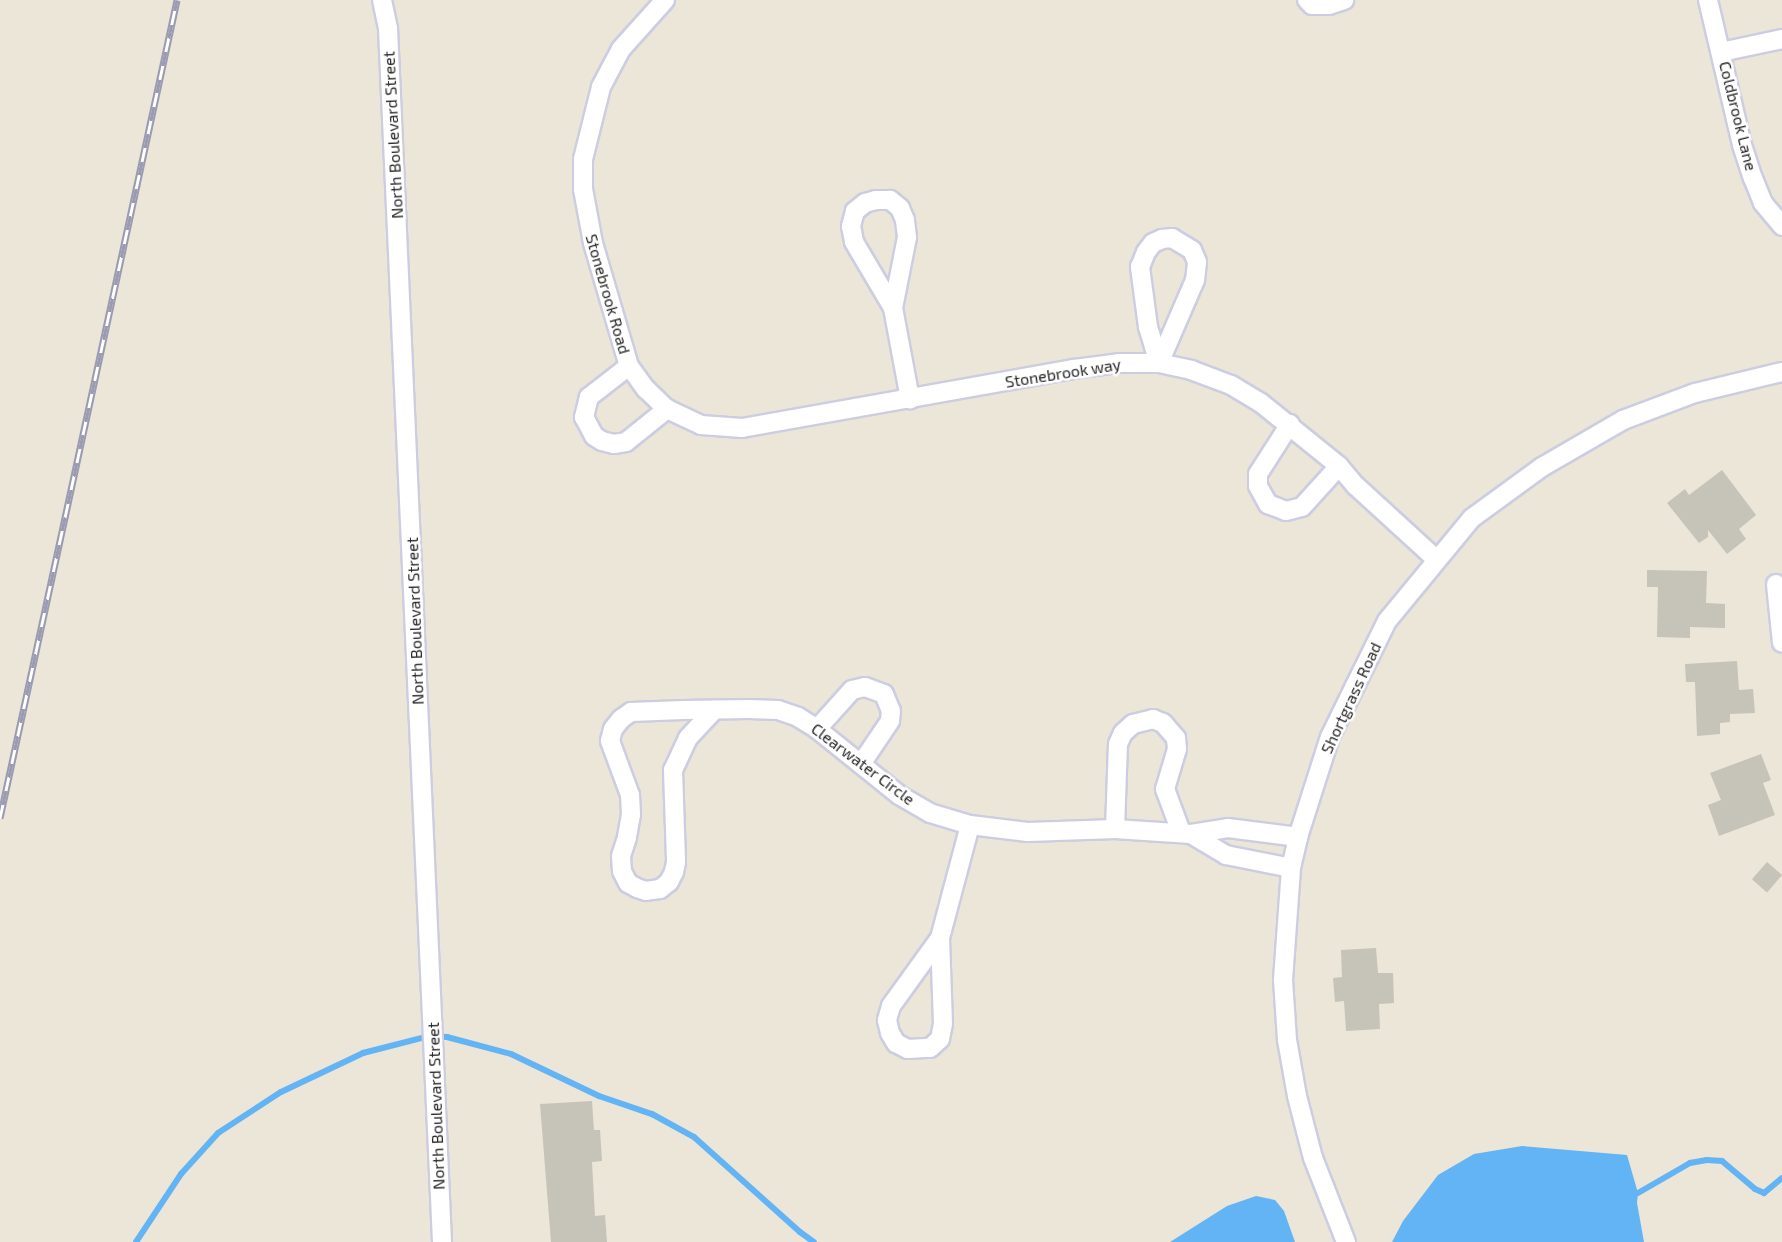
<!DOCTYPE html>
<style>
body{margin:0}
#map{position:relative;width:1782px;height:1242px;overflow:hidden;background:#ebe6d7;font-family:"Exo 2",sans-serif}
div>[style]{position:absolute}
.water>*{inset:0;background:#62b4f5}
.stream>*{height:6px;margin:-3px;padding:0 3px;transform-origin:3px;border-radius:3px;background:#62b4f5}
.building>*{inset:0;background:#c6c3b8;transform-origin:0 0}
.roads{filter:drop-shadow(2px 0 #cdcde2) drop-shadow(-2px 0 #cdcde2) drop-shadow(0 2px #cdcde2) drop-shadow(0 -2px #cdcde2)}
.street>*{height:18px;margin:-9px;padding:0 9px;transform-origin:9px;border-radius:9px;background:#fff}
.rail>*{height:7px;margin-top:-3.5px;transform-origin:0;background:repeating-linear-gradient(90deg,#fff 0 14px,#9b9ab3 0 28px);box-sizing:border-box;border-block:2px solid #9b9ab3}
span{translate:-50% -50%;white-space:nowrap;text-align:center;line-height:1.15;-webkit-text-stroke:5px #fff;paint-order:stroke}
.street-label{font-size:16px;color:#272727}
</style>
<div id="map">
<div class="water">
<div style="clip-path:polygon(1522px 1146px,1627px 1155px,1638px 1193px,1637px 1203px,1644px 1242px,1392px 1242px,1403px 1221px,1438px 1175px,1474px 1154px)"></div>
<div style="clip-path:polygon(1256px 1196px,1275px 1200px,1284px 1211px,1295px 1242px,1170px 1242px,1227px 1206px)"></div>
</div>
<div class="stream">
<div style="left:1638px;top:1193px;width:60px;rotate:-30deg"></div>
<div style="left:1690px;top:1163px;width:17px;rotate:-10deg"></div>
<div style="left:1707px;top:1160px;width:15px;rotate:4deg"></div>
<div style="left:1722px;top:1161px;width:43px;rotate:40.3deg"></div>
<div style="left:1755px;top:1189px;width:10px;rotate:24deg"></div>
<div style="left:1764px;top:1193px;width:23px;rotate:-40deg"></div>
<div style="left:136px;top:1242px;width:82px;rotate:-56.5deg"></div>
<div style="left:181px;top:1174px;width:55px;rotate:-47.9deg"></div>
<div style="left:218px;top:1133px;width:75px;rotate:-33.1deg"></div>
<div style="left:281px;top:1092px;width:91px;rotate:-25.4deg"></div>
<div style="left:363px;top:1053px;width:68px;rotate:-14.4deg"></div>
<div style="left:429px;top:1036px;width:18px;rotate:3deg"></div>
<div style="left:447px;top:1037px;width:66px;rotate:14.9deg"></div>
<div style="left:511px;top:1054px;width:98px;rotate:25.5deg"></div>
<div style="left:599px;top:1096px;width:56px;rotate:18.8deg"></div>
<div style="left:652px;top:1114px;width:48px;rotate:28.7deg"></div>
<div style="left:694px;top:1137px;width:142px;rotate:41.9deg"></div>
<div style="left:800px;top:1232px;width:17px;rotate:36deg"></div>
</div>
<div class="building">
<div style="clip-path:polygon(1722px 470px,1756px 515px,1739px 529px,1746px 539px,1727px 554px,1708px 530px,1708px 537px,1699px 543px,1667px 503px,1685px 489px,1689px 495px)"></div>
<div style="clip-path:polygon(1647px 570px,1707px 571px,1706px 603px,1725px 604px,1725px 628px,1690px 627px,1690px 638px,1657px 637px,1658px 587px,1647px 587px)"></div>
<div style="clip-path:polygon(1737px 661px,1739px 690px,1753px 689px,1755px 713px,1730px 714px,1730px 722px,1720px 723px,1720px 734px,1697px 736px,1695px 682px,1686px 682px,1685px 664px)"></div>
<div style="clip-path:polygon(1761px 754px,1771px 780px,1763px 783px,1775px 815px,1719px 836px,1708px 805px,1721px 800px,1710px 773px)"></div>
<div style="left:1767px;top:862px;width:20px;height:23px;rotate:41deg"></div>
<div style="clip-path:polygon(1376px 948px,1378px 973px,1393px 973px,1394px 1003px,1379px 1004px,1380px 1029px,1346px 1031px,1344px 1001px,1335px 1002px,1333px 978px,1342px 977px,1341px 950px)"></div>
<div style="clip-path:polygon(592px 1101px,594px 1130px,600px 1130px,602px 1161px,592px 1162px,595px 1216px,605px 1215px,607px 1242px,551px 1242px,540px 1104px)"></div>
</div>
<div class="roads">
<div class="street">
<div style="left:382px;top:0;width:30px;rotate:78deg"></div>
<div style="left:388px;top:29px;width:1214px;rotate:87.45deg"></div>
<div style="left:665px;top:0;width:66px;rotate:131.9deg"></div>
<div style="left:621px;top:49px;width:43px;rotate:117.8deg"></div>
<div style="left:601px;top:87px;width:74px;rotate:104deg"></div>
<div style="left:583px;top:159px;width:30px;rotate:90deg"></div>
<div style="left:583px;top:189px;width:55px;rotate:79.5deg"></div>
<div style="left:593px;top:243px;width:128px;rotate:73.7deg"></div>
<div style="left:629px;top:366px;width:29px;rotate:54deg"></div>
<div style="left:646px;top:389px;width:29px;rotate:44deg"></div>
<div style="left:667px;top:409px;width:38px;rotate:25deg"></div>
<div style="left:701px;top:425px;width:41px;rotate:4.2deg"></div>
<div style="left:742px;top:428px;width:336px;rotate:-10.1deg"></div>
<div style="left:1073px;top:369px;width:46px;rotate:-7.4deg"></div>
<div style="left:1119px;top:363px;width:40px"></div>
<div style="left:1159px;top:363px;width:33px;rotate:12deg"></div>
<div style="left:1191px;top:370px;width:43px;rotate:20.6deg"></div>
<div style="left:1231px;top:385px;width:35px;rotate:31deg"></div>
<div style="left:1261px;top:403px;width:100px;rotate:38.9deg"></div>
<div style="left:1339px;top:466px;width:26px;rotate:50deg"></div>
<div style="left:1356px;top:486px;width:108px;rotate:42.4deg"></div>
<div style="left:1307px;top:0;width:7px;rotate:45deg"></div>
<div style="left:1312px;top:5px;width:17px"></div>
<div style="left:1329px;top:5px;width:16px;rotate:-18deg"></div>
<div style="left:1708px;top:0;width:149px;rotate:76.8deg"></div>
<div style="left:1742px;top:145px;width:35px;rotate:72deg"></div>
<div style="left:1753px;top:178px;width:27px;rotate:68deg"></div>
<div style="left:1763px;top:203px;width:30px;rotate:50deg"></div>
<div style="left:1721px;top:52px;width:62px;rotate:-12deg"></div>
<div style="left:1172px;top:238px;width:23px;rotate:31deg"></div>
<div style="left:1192px;top:250px;width:13px;rotate:67deg"></div>
<div style="left:1197px;top:262px;width:18px;rotate:96deg"></div>
<div style="left:1195px;top:280px;width:90px;rotate:113.4deg"></div>
<div style="left:1159px;top:363px;width:38px;rotate:-107deg"></div>
<div style="left:1148px;top:327px;width:61px;rotate:-97.6deg"></div>
<div style="left:1140px;top:267px;width:16px;rotate:-68deg"></div>
<div style="left:1146px;top:252px;width:11px;rotate:-52deg"></div>
<div style="left:1153px;top:243px;width:10px;rotate:-24deg"></div>
<div style="left:1162px;top:239px;width:10px;rotate:-6deg"></div>
<div style="left:893px;top:308px;width:72px;rotate:-78.8deg"></div>
<div style="left:907px;top:237px;width:17px;rotate:-97deg"></div>
<div style="left:905px;top:220px;width:13px;rotate:-113deg"></div>
<div style="left:900px;top:208px;width:13px;rotate:-141deg"></div>
<div style="left:890px;top:200px;width:14px;rotate:180deg"></div>
<div style="left:876px;top:200px;width:11px;rotate:165deg"></div>
<div style="left:865px;top:203px;width:13px;rotate:141deg"></div>
<div style="left:855px;top:211px;width:16px;rotate:105deg"></div>
<div style="left:851px;top:226px;width:16px;rotate:79deg"></div>
<div style="left:854px;top:242px;width:77px;rotate:59.4deg"></div>
<div style="left:893px;top:308px;width:93px;rotate:79.4deg"></div>
<div style="left:629px;top:366px;width:51px;rotate:142.2deg"></div>
<div style="left:589px;top:397px;width:21px;rotate:104deg"></div>
<div style="left:584px;top:417px;width:21px;rotate:62deg"></div>
<div style="left:594px;top:436px;width:9px;rotate:32deg"></div>
<div style="left:602px;top:441px;width:12px;rotate:14deg"></div>
<div style="left:614px;top:444px;width:12px;rotate:-9deg"></div>
<div style="left:626px;top:442px;width:53px;rotate:-38.8deg"></div>
<div style="left:1290px;top:424px;width:59px;rotate:122.6deg"></div>
<div style="left:1258px;top:474px;width:12px;rotate:90deg"></div>
<div style="left:1258px;top:486px;width:21px;rotate:61deg"></div>
<div style="left:1268px;top:504px;width:19px;rotate:21deg"></div>
<div style="left:1286px;top:511px;width:16px;rotate:-14deg"></div>
<div style="left:1302px;top:507px;width:55px;rotate:-47.9deg"></div>
<div style="left:1776px;top:584px;width:59px;rotate:84.2deg"></div>
<div style="left:714px;top:710px;width:38px;rotate:133deg"></div>
<div style="left:688px;top:738px;width:35px;rotate:115deg"></div>
<div style="left:673px;top:770px;width:92px;rotate:88.1deg"></div>
<div style="left:676px;top:862px;width:10px;rotate:101deg"></div>
<div style="left:674px;top:872px;width:11px;rotate:117deg"></div>
<div style="left:669px;top:882px;width:11px;rotate:142deg"></div>
<div style="left:660px;top:889px;width:14px;rotate:172deg"></div>
<div style="left:646px;top:891px;width:9px;rotate:-162deg"></div>
<div style="left:637px;top:888px;width:10px;rotate:-151deg"></div>
<div style="left:628px;top:883px;width:13px;rotate:-117deg"></div>
<div style="left:622px;top:871px;width:15px;rotate:-94deg"></div>
<div style="left:621px;top:856px;width:20px;rotate:-72deg"></div>
<div style="left:627px;top:837px;width:23px;rotate:-80deg"></div>
<div style="left:631px;top:814px;width:19px;rotate:-93deg"></div>
<div style="left:630px;top:795px;width:58px;rotate:-110.3deg"></div>
<div style="left:610px;top:741px;width:12px;rotate:-76deg"></div>
<div style="left:613px;top:729px;width:13px;rotate:-51deg"></div>
<div style="left:621px;top:719px;width:12px;rotate:-35deg"></div>
<div style="left:631px;top:712px;width:52px;rotate:-2.2deg"></div>
<div style="left:683px;top:710px;width:66px;rotate:-0.9deg"></div>
<div style="left:749px;top:709px;width:29px;rotate:2deg"></div>
<div style="left:778px;top:710px;width:21px;rotate:19deg"></div>
<div style="left:798px;top:717px;width:22px;rotate:32deg"></div>
<div style="left:817px;top:729px;width:105px;rotate:38.8deg"></div>
<div style="left:899px;top:795px;width:36px;rotate:30deg"></div>
<div style="left:930px;top:813px;width:42px;rotate:16.7deg"></div>
<div style="left:970px;top:825px;width:58px;rotate:6.9deg"></div>
<div style="left:1028px;top:832px;width:87px;rotate:-2deg"></div>
<div style="left:1115px;top:829px;width:76px;rotate:3.8deg"></div>
<div style="left:1191px;top:834px;width:37px;rotate:-9deg"></div>
<div style="left:1228px;top:828px;width:71px;rotate:7.3deg"></div>
<div style="left:817px;top:729px;width:52px;rotate:-48.1deg"></div>
<div style="left:852px;top:690px;width:13px;rotate:-13deg"></div>
<div style="left:865px;top:687px;width:20px;rotate:20deg"></div>
<div style="left:884px;top:694px;width:18px;rotate:68deg"></div>
<div style="left:891px;top:711px;width:10px;rotate:96deg"></div>
<div style="left:890px;top:721px;width:52px;rotate:124deg"></div>
<div style="left:1115px;top:829px;width:85px;rotate:-88deg"></div>
<div style="left:1118px;top:744px;width:12px;rotate:-66deg"></div>
<div style="left:1123px;top:733px;width:13px;rotate:-42deg"></div>
<div style="left:1133px;top:724px;width:21px;rotate:-14deg"></div>
<div style="left:1153px;top:719px;width:11px;rotate:22deg"></div>
<div style="left:1163px;top:723px;width:20px;rotate:49deg"></div>
<div style="left:1176px;top:738px;width:11px;rotate:85deg"></div>
<div style="left:1177px;top:749px;width:42px;rotate:106.7deg"></div>
<div style="left:1165px;top:789px;width:46px;rotate:69.6deg"></div>
<div style="left:1191px;top:834px;width:41px;rotate:31deg"></div>
<div style="left:1226px;top:855px;width:66px;rotate:11.3deg"></div>
<div style="left:940px;top:938px;width:84px;rotate:125.8deg"></div>
<div style="left:891px;top:1006px;width:15px;rotate:106deg"></div>
<div style="left:887px;top:1020px;width:13px;rotate:77deg"></div>
<div style="left:890px;top:1033px;width:12px;rotate:59deg"></div>
<div style="left:896px;top:1043px;width:13px;rotate:27deg"></div>
<div style="left:908px;top:1049px;width:22px;rotate:-3deg"></div>
<div style="left:930px;top:1048px;width:13px;rotate:-42deg"></div>
<div style="left:940px;top:1039px;width:15px;rotate:-79deg"></div>
<div style="left:943px;top:1024px;width:86px;rotate:-92deg"></div>
<div style="left:940px;top:938px;width:117px;rotate:-75.1deg"></div>
<div style="left:1346px;top:1242px;width:90px;rotate:-111.4deg"></div>
<div style="left:1313px;top:1158px;width:64px;rotate:-104.5deg"></div>
<div style="left:1297px;top:1096px;width:57px;rotate:-100.1deg"></div>
<div style="left:1287px;top:1040px;width:60px;rotate:-93.8deg"></div>
<div style="left:1283px;top:980px;width:112px;rotate:-85.9deg"></div>
<div style="left:1291px;top:868px;width:32px;rotate:-77deg"></div>
<div style="left:1298px;top:837px;width:105px;rotate:-72.3deg"></div>
<div style="left:1330px;top:737px;width:57px;rotate:-63.9deg"></div>
<div style="left:1355px;top:686px;width:72px;rotate:-63.8deg"></div>
<div style="left:1387px;top:621px;width:134px;rotate:-50.5deg"></div>
<div style="left:1472px;top:518px;width:87px;rotate:-36.1deg"></div>
<div style="left:1542px;top:467px;width:94px;rotate:-30.1deg"></div>
<div style="left:1623px;top:420px;width:77px;rotate:-20.6deg"></div>
<div style="left:1695px;top:393px;width:89px;rotate:-13.6deg"></div>
</div>
</div>
<div class="rail">
<div style="left:0;top:818px;width:837px;rotate:-77.79deg"></div>
</div>
<div class="street-label">
<span style="left:1738px;top:116px;rotate:76deg">Coldbrook Lane</span>
<span style="left:393px;top:135px;rotate:-93deg">North Boulevard Street</span>
<span style="left:608px;top:294px;rotate:74deg">Stonebrook Road</span>
<span style="left:1063px;top:373px;rotate:-9deg">Stonebrook way</span>
<span style="left:415px;top:621px;rotate:-92deg">North Boulevard Street</span>
<span style="left:1351px;top:698px;rotate:-65deg">Shortgrass Road</span>
<span style="left:863px;top:764px;rotate:37deg">Clearwater Circle</span>
<span style="left:436px;top:1106px;rotate:-92deg">North Boulevard Street</span>
</div>
</div>
